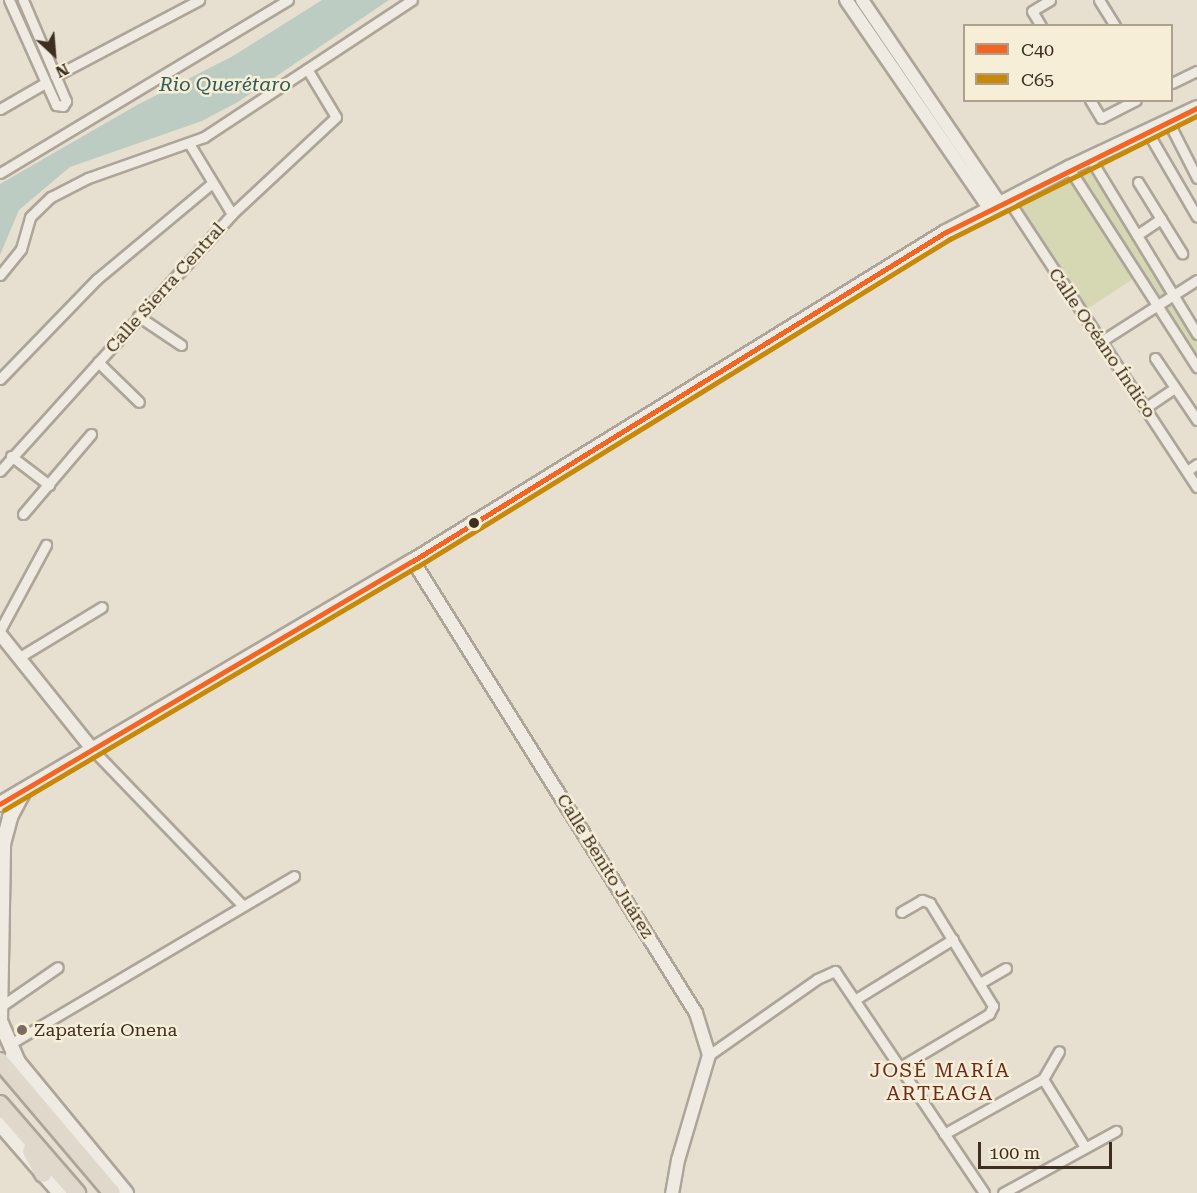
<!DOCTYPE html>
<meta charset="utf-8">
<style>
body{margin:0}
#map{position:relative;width:1197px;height:1193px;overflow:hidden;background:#e7e0d1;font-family:"Roboto Serif",serif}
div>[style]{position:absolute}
.green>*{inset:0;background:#d6d7b3;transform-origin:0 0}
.water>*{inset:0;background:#bcccc2}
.roads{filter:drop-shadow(2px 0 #ada599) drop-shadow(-2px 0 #ada599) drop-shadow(0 2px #ada599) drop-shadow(0 -2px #ada599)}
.minor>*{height:9px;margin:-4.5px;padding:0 4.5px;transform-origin:4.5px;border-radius:4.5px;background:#efebe3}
.tertiary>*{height:12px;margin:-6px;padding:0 6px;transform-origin:6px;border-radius:6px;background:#efebe3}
.secondary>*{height:14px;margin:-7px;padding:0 7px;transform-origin:7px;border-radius:7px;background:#efebe3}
.trunk>*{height:16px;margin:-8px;padding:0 8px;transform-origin:8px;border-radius:8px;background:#e0d9cb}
.bus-1>*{height:4.5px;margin:-2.25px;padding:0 2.25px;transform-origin:2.25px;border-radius:2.25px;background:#f26522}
.bus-2>*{height:4.5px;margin:-2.25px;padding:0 2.25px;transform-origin:2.25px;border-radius:2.25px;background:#c88808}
.dots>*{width:16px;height:16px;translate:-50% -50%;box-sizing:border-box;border:3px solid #f7eed8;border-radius:50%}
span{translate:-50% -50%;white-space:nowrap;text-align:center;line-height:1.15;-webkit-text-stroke:5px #f7eed8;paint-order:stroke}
.street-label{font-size:18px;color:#3d2e20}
.poi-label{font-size:18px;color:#3d2e20}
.left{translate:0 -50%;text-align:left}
.water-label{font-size:20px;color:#2f5d5a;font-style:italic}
.neighbourhood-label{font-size:20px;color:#6b2e1e;letter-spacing:1.5px}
.legend{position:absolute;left:963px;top:24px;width:210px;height:78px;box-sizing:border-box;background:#f7eed8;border:2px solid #ada18e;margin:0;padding:8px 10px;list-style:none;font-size:18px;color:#3d2e20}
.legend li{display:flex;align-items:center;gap:12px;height:30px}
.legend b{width:30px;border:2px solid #ada18e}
.north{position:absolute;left:24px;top:24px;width:60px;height:60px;-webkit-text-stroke:4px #f7eed8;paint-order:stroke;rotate:154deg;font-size:16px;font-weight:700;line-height:24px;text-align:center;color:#3d2e20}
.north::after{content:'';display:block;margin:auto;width:21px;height:27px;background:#3d2e20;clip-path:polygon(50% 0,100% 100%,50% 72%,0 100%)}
.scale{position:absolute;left:978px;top:1142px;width:134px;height:27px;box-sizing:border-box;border:3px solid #3d2e20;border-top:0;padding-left:8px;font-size:18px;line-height:21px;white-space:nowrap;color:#3d2e20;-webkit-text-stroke:4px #f7eed8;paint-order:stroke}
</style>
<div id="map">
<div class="green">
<div style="clip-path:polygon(1092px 169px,1197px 338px,1197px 362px,1078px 177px)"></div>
<div style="left:1068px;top:177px;width:121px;height:57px;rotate:57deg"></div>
</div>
<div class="water">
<div style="clip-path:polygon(322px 0,389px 0,238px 102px,202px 121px,70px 167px,19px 210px,0 255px,0 184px,137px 105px,233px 56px)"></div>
</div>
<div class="roads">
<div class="minor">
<div style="left:9px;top:0;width:115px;rotate:65.9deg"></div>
<div style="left:56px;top:105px;width:7px;rotate:8deg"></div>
<div style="left:63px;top:106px;width:6px;rotate:-59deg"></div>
<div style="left:66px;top:101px;width:110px;rotate:-113.1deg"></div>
<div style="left:1099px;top:0;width:31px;rotate:58deg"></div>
<div style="left:1041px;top:26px;width:17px;rotate:-121deg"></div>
<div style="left:1032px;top:11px;width:21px;rotate:-31deg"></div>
<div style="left:55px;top:76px;width:163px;rotate:-27.8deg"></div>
<div style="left:1172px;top:83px;width:28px;rotate:-26deg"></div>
<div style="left:1090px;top:100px;width:21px;rotate:59deg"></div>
<div style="left:1101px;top:118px;width:39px;rotate:-27deg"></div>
<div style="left:0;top:109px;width:52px;rotate:-30deg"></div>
<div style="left:1168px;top:121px;width:64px;rotate:63deg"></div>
<div style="left:1147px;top:131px;width:99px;rotate:59.8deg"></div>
<div style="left:190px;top:145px;width:81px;rotate:58.7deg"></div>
<div style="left:1090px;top:158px;width:206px;rotate:58.7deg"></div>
<div style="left:1069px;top:168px;width:237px;rotate:57.3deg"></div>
<div style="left:0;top:173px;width:336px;rotate:-31deg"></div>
<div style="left:1138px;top:182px;width:84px;rotate:58.2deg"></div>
<div style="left:1007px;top:198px;width:346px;rotate:56.7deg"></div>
<div style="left:1137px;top:235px;width:29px;rotate:-34deg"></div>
<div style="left:0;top:275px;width:33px;rotate:-51deg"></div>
<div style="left:21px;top:249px;width:33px;rotate:-74deg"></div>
<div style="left:30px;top:217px;width:29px;rotate:-44deg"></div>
<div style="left:51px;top:197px;width:42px;rotate:-27.2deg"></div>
<div style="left:88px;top:178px;width:123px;rotate:-19.5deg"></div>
<div style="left:204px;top:137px;width:249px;rotate:-33.4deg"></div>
<div style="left:138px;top:316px;width:52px;rotate:34deg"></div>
<div style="left:1100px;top:342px;width:115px;rotate:-32.6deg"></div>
<div style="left:1155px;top:358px;width:75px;rotate:55.9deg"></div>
<div style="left:98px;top:362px;width:57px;rotate:44.3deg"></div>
<div style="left:0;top:379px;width:139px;rotate:-45.9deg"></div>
<div style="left:97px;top:279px;width:148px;rotate:-39.8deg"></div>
<div style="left:1145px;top:408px;width:36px;rotate:-34deg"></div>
<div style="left:11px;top:456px;width:48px;rotate:37.3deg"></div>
<div style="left:0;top:471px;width:346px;rotate:-47.9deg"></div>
<div style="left:232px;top:214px;width:142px;rotate:-43deg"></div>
<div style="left:336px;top:117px;width:56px;rotate:-121.1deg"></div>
<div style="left:1187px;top:471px;width:12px;rotate:-35deg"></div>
<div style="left:23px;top:514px;width:105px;rotate:-49.6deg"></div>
<div style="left:0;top:630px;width:97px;rotate:-61.6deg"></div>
<div style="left:18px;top:658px;width:98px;rotate:-31.3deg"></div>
<div style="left:93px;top:750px;width:214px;rotate:46.1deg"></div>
<div style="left:980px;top:983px;width:30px;rotate:-30deg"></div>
<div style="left:856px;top:999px;width:114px;rotate:-31.7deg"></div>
<div style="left:0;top:1007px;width:70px;rotate:-34.6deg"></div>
<div style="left:10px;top:1044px;width:330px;rotate:-30.6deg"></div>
<div style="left:709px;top:1055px;width:132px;rotate:-35.1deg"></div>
<div style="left:817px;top:979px;width:20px;rotate:-24deg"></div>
<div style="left:835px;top:971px;width:267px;rotate:56.1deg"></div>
<div style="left:900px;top:1067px;width:104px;rotate:-30.8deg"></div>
<div style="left:989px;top:1014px;width:9px;rotate:-63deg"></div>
<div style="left:993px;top:1006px;width:121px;rotate:-121.5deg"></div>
<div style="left:930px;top:903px;width:9px;rotate:-159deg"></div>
<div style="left:922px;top:900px;width:24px;rotate:150deg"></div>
<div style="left:1043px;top:1079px;width:80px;rotate:58.3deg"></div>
<div style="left:1043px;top:1079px;width:32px;rotate:-60deg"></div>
<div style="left:944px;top:1134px;width:113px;rotate:-29.1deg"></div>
<div style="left:1003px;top:1193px;width:129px;rotate:-28.8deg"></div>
</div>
<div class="tertiary">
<div style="left:846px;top:0;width:252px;rotate:55.5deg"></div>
<div style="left:862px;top:0;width:244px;rotate:55.9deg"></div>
<div style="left:413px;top:561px;width:533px;rotate:57.95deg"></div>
<div style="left:696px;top:1013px;width:44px;rotate:72.8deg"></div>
<div style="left:709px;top:1055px;width:109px;rotate:106.4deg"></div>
<div style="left:678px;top:1160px;width:34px;rotate:100deg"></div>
<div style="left:0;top:634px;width:149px;rotate:51.3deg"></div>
</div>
<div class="secondary">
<div style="left:0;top:804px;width:479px;rotate:-30.5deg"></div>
<div style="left:413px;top:561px;width:626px;rotate:-31.69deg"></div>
<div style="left:946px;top:232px;width:139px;rotate:-27.5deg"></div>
<div style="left:1069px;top:168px;width:141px;rotate:-25.1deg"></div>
<div style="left:13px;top:1056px;width:178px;rotate:50.5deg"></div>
<div style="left:18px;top:1062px;width:45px;rotate:-113.7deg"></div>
<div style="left:0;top:1021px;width:177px;rotate:-89deg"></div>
<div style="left:3px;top:844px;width:28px;rotate:-75deg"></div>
<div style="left:10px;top:817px;width:30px;rotate:-62deg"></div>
<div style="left:0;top:1124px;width:91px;rotate:49deg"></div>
</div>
<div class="trunk">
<div style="left:0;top:1061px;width:173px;rotate:49.7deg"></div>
<div style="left:0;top:1104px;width:118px;rotate:49.1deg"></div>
<div style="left:31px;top:1151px;width:26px;rotate:62deg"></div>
</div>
</div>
<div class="bus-1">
<div style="left:0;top:804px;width:479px;rotate:-30.5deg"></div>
<div style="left:413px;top:561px;width:626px;rotate:-31.69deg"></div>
<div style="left:946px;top:232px;width:280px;rotate:-26.3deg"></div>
</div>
<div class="bus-2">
<div style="left:4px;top:810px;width:479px;rotate:-30.5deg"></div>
<div style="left:417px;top:567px;width:626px;rotate:-31.61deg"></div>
<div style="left:950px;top:239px;width:276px;rotate:-26.5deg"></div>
</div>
<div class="dots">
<div style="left:474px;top:523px;background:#3d2e20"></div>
<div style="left:22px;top:1030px;background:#786c5e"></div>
</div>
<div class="street-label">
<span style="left:165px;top:288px;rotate:-48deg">Calle Sierra Central</span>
<span style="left:1102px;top:343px;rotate:56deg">Calle Océano Índico</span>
<span style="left:605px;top:866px;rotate:58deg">Calle Benito Juárez</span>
</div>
<div class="poi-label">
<span class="left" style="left:34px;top:1030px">Zapatería Onena</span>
</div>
<div class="water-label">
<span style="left:225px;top:84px">Rio Querétaro</span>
</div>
<div class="neighbourhood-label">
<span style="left:940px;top:1082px">JOSÉ MARÍA<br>ARTEAGA</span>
</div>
<ul class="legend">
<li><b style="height:8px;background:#f26522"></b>C40</li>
<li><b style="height:8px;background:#c88808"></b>C65</li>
</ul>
<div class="north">N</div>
<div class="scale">100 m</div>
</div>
